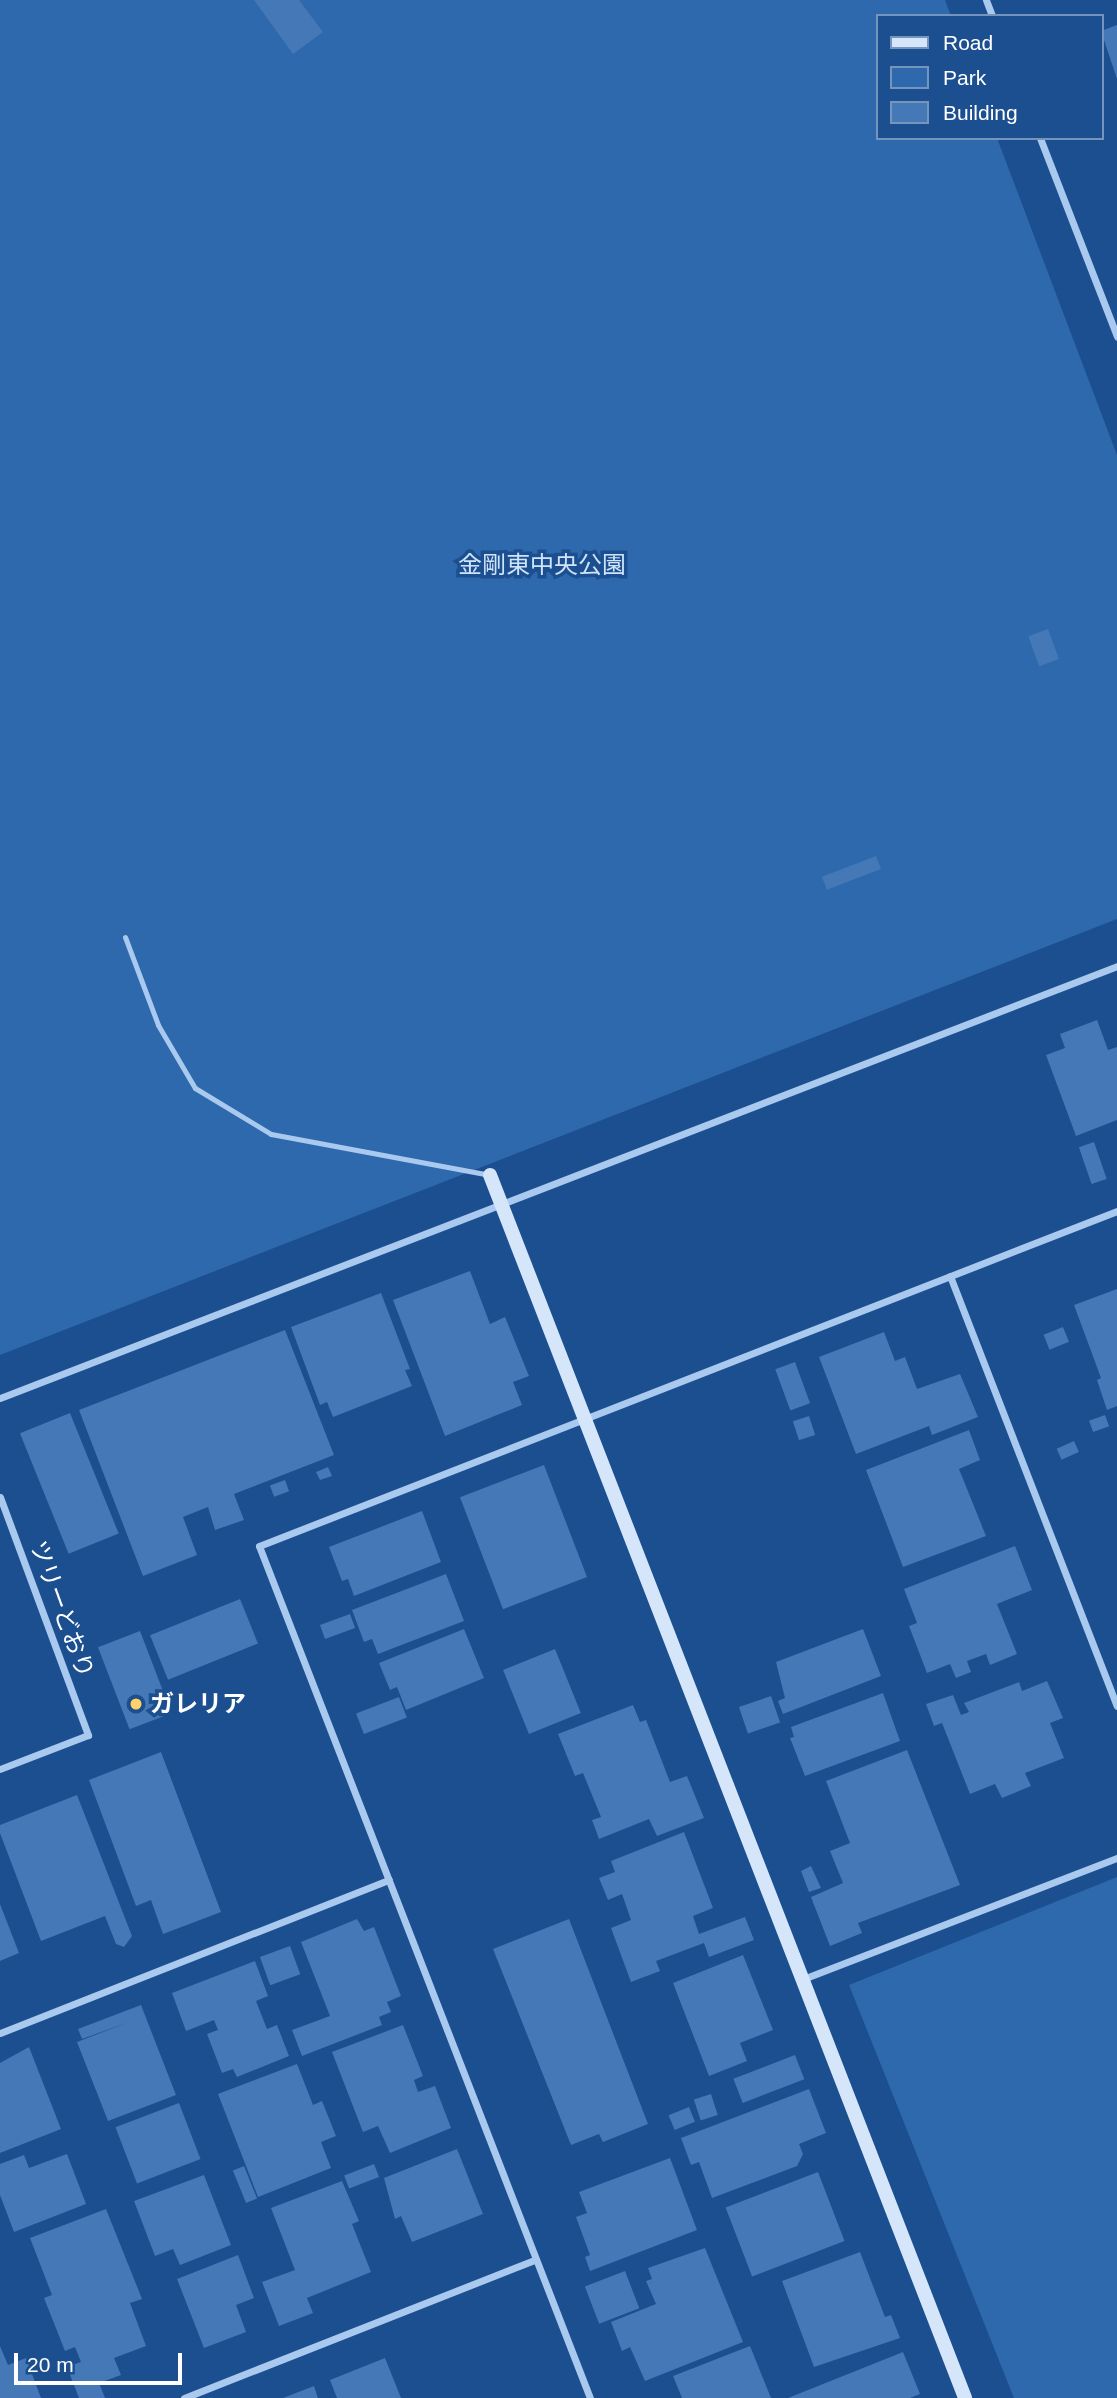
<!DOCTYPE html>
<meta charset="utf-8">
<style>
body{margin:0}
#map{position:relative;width:1117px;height:2398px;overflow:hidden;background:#1b4f8f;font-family:Arial,"Noto Sans JP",sans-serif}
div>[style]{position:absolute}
.green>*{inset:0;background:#2e69ad}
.building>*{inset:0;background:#4478b7;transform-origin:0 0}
.lane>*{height:5px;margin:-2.5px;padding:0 2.5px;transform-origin:2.5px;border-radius:2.5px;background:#a9c9ee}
.street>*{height:7px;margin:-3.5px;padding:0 3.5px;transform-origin:3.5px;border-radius:3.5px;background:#a9c9ee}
.secondary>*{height:14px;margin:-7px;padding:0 7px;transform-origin:7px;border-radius:7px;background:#d6e6fa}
.dots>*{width:19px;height:19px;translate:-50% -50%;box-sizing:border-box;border:4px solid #1b4f8f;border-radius:50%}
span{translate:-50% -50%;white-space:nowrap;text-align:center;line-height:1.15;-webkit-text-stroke:7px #1b4f8f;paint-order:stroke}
.park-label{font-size:24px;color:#cfe3fa}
.street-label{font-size:24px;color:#fff}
.poi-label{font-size:24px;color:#fff;font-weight:700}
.left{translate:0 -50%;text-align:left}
.legend{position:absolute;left:876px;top:14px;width:228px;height:126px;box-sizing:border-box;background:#1b4f8f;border:2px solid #7695bc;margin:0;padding:9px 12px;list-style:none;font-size:21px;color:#fff}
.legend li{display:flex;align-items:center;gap:14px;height:35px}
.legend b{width:35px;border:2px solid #7695bc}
.scale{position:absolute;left:14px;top:2353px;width:168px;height:32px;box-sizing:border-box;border:4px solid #fff;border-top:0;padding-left:9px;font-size:21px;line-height:24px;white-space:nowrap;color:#fff;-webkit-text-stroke:5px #1b4f8f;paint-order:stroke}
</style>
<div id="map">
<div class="green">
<div style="clip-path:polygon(0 0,945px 0,951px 16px,877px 16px,877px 138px,997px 138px,1117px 455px,1117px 919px,0 1355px)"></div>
<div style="clip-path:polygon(1117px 1877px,1117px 2398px,1014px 2398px,849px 1985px)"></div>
</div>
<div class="building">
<div style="clip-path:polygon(254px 0,299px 0,323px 32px,293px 54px)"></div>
<div style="clip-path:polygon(1117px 25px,1117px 79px,1101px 31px)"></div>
<div style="left:1048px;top:629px;width:32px;height:21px;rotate:70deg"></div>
<div style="left:876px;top:856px;width:14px;height:58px;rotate:69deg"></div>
<div style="clip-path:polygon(1097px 1020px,1108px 1050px,1117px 1047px,1117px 1120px,1076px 1136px,1046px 1055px,1065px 1048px,1060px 1034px)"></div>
<div style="left:1094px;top:1142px;width:39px;height:16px;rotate:71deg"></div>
<div style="clip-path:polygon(470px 1271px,490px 1324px,505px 1317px,529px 1376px,513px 1382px,522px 1405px,445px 1436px,393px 1300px)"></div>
<div style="clip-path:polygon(1117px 1289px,1117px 1406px,1107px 1410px,1097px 1380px,1101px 1378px,1074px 1305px)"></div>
<div style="clip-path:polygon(381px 1293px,410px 1369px,405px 1370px,412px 1386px,333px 1417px,327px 1402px,320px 1405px,291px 1327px)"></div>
<div style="left:1063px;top:1327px;width:16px;height:21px;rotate:68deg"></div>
<div style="clip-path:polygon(285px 1330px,334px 1455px,234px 1494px,244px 1520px,215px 1530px,208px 1507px,183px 1517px,197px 1555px,143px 1576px,79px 1410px)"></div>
<div style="clip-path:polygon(884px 1332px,895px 1361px,905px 1357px,917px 1389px,960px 1374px,978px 1417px,932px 1435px,929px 1426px,856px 1454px,819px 1357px)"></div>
<div style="left:795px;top:1362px;width:44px;height:21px;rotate:70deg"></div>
<div style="left:70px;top:1413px;width:130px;height:54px;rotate:68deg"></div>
<div style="left:1105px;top:1415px;width:12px;height:17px;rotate:70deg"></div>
<div style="left:809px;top:1416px;width:20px;height:17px;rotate:72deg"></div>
<div style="clip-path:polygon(969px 1430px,980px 1460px,959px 1469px,986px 1536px,903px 1567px,866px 1470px)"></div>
<div style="left:1074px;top:1441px;width:12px;height:19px;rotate:66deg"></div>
<div style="left:544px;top:1465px;width:120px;height:90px;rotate:69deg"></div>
<div style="clip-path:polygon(328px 1467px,332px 1476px,320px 1480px,316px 1472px)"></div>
<div style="left:285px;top:1480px;width:12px;height:16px;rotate:70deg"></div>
<div style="clip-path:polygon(422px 1511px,441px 1562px,354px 1596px,348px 1579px,342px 1581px,329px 1547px)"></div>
<div style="clip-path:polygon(1015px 1546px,1032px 1590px,997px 1604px,1017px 1654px,990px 1665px,986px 1654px,967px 1661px,971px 1672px,956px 1678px,950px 1664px,927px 1673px,909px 1626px,917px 1623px,904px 1589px)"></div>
<div style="clip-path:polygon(446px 1574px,464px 1621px,378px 1654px,372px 1639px,364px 1642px,352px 1610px)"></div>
<div style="left:240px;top:1599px;width:48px;height:97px;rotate:68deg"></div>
<div style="left:350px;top:1614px;width:15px;height:32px;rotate:70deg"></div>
<div style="clip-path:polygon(464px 1629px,484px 1678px,406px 1710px,397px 1687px,390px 1690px,379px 1663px)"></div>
<div style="clip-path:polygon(863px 1629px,881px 1676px,783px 1714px,778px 1701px,785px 1698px,776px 1662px)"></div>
<div style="left:140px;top:1631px;width:88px;height:45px;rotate:69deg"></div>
<div style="left:555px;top:1649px;width:69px;height:56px;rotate:68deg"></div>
<div style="clip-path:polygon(1047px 1681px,1063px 1718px,1050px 1723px,1064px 1758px,1025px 1773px,1031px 1786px,1002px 1798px,995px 1784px,970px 1794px,942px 1723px,934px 1726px,926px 1704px,953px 1695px,961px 1715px,969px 1712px,964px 1703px,1019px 1682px,1022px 1691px)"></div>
<div style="clip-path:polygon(883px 1693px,900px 1741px,805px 1776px,790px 1738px,794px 1737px,791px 1727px)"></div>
<div style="left:771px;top:1696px;width:28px;height:34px;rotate:71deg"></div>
<div style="left:399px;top:1697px;width:22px;height:46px;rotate:69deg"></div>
<div style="clip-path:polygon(633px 1705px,640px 1722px,646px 1720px,670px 1782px,687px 1776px,704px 1818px,657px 1836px,649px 1819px,599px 1839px,592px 1820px,601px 1817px,583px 1773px,575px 1776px,558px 1734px)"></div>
<div style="clip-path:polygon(907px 1750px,960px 1885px,858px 1923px,862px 1933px,830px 1946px,811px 1897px,843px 1883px,830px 1851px,850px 1843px,826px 1781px)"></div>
<div style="clip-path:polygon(161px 1752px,221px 1912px,163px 1934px,151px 1900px,136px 1906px,89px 1780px)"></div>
<div style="clip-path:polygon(77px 1795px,132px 1936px,124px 1947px,116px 1944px,105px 1916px,41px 1941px,0 1833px,0 1825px)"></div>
<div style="clip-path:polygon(684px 1832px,713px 1908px,693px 1916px,699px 1934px,745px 1917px,754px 1940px,709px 1957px,704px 1943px,656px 1961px,660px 1971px,631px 1982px,611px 1928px,631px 1920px,622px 1894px,608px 1900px,599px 1878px,615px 1872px,611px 1861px)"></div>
<div style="clip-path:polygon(811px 1866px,821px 1888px,809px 1892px,801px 1871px)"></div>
<div style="clip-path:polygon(0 1904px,19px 1953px,0 1961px)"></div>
<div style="clip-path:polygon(357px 1919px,364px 1931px,374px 1927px,401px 1996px,387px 2002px,391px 2012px,379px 2017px,382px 2025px,302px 2056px,292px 2030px,330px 2016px,301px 1942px)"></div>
<div style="clip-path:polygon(569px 1919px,648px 2124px,603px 2142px,599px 2134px,571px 2145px,493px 1949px)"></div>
<div style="left:290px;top:1946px;width:30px;height:32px;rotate:70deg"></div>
<div style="clip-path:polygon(743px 1955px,773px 2030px,740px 2043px,747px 2061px,709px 2076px,673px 1983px)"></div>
<div style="clip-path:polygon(255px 1961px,268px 1996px,256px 2001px,267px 2029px,277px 2025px,289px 2056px,237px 2077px,233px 2069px,222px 2073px,207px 2034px,218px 2030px,214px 2020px,186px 2031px,172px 1993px)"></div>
<div style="clip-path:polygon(141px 2005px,176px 2095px,108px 2121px,77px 2042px,129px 2022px,82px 2039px,78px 2029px)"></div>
<div style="clip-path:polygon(403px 2025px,423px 2076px,414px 2080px,418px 2092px,435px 2086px,451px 2128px,390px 2153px,378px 2126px,363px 2132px,332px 2052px)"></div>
<div style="clip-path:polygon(29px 2047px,61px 2129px,0 2153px,0 2063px)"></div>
<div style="left:795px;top:2055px;width:26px;height:66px;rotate:69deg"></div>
<div style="clip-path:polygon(297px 2064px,313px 2105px,322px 2101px,336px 2136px,321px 2142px,331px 2168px,258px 2197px,218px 2094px)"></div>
<div style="clip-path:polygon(809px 2089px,826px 2133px,799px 2144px,803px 2154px,797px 2166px,712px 2198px,699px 2162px,691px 2165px,681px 2138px)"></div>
<div style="left:711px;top:2094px;width:22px;height:18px;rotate:72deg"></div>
<div style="left:179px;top:2103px;width:60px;height:68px;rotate:69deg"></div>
<div style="left:689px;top:2107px;width:16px;height:22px;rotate:68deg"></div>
<div style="clip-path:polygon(457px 2149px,483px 2214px,412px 2242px,401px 2216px,395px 2219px,384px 2178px)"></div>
<div style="clip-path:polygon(67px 2154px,86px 2204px,14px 2232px,0 2195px,0 2164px,24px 2155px,29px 2168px)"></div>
<div style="clip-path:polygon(670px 2158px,697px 2230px,590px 2271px,585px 2257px,590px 2255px,576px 2217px,587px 2213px,579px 2192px)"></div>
<div style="left:374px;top:2164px;width:14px;height:32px;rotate:69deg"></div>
<div style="left:244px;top:2166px;width:35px;height:12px;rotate:68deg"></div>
<div style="left:818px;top:2172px;width:74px;height:99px;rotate:69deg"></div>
<div style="clip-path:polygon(204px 2175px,231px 2245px,180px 2265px,173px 2249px,155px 2256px,134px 2201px)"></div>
<div style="clip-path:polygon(342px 2181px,359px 2221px,352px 2224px,371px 2272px,307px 2298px,313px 2313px,279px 2326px,262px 2282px,295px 2270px,271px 2208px)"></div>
<div style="clip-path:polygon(106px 2209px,142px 2299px,130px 2303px,146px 2346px,114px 2358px,121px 2375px,99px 2383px,105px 2398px,79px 2398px,67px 2367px,81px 2362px,75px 2347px,65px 2351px,44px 2298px,52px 2295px,30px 2238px)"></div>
<div style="clip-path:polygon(705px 2248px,743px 2342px,645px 2381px,630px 2347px,622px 2351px,611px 2322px,656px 2304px,646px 2281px,652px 2279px,648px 2268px)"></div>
<div style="clip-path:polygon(860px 2252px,885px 2317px,891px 2315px,900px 2338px,814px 2367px,782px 2281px)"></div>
<div style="clip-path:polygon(238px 2255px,254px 2298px,236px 2305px,246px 2332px,204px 2348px,177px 2279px)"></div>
<div style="left:625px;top:2271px;width:40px;height:43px;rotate:69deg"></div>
<div style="clip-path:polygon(0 2346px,8px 2365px,26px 2358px,41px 2398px,0 2398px)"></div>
<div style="clip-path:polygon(750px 2346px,771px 2398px,682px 2398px,673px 2376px)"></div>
<div style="clip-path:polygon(903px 2352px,920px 2394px,910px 2398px,788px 2398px)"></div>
<div style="clip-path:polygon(385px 2358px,401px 2398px,337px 2398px,330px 2380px)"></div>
<div style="clip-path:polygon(314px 2386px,318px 2398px,283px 2398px)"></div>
</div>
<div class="lane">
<div style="left:125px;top:937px;width:94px;rotate:69.4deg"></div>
<div style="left:158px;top:1025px;width:73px;rotate:59.6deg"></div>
<div style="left:195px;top:1088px;width:89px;rotate:31.2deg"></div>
<div style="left:271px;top:1134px;width:223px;rotate:10.6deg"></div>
</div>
<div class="street">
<div style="left:986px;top:0;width:17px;rotate:69deg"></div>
<div style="left:1040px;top:138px;width:213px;rotate:68.8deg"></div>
<div style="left:950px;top:1276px;width:461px;rotate:68.8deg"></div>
<div style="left:0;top:1398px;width:1198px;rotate:-21.14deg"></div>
<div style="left:0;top:1497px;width:254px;rotate:69.7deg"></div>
<div style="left:88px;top:1735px;width:94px;rotate:158.9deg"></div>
<div style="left:803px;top:1979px;width:337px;rotate:-21.1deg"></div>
<div style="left:0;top:2033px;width:418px;rotate:-21.5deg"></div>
<div style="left:184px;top:2398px;width:378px;rotate:-21.5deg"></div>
<div style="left:590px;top:2398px;width:914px;rotate:-111.23deg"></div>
<div style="left:259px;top:1546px;width:921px;rotate:-21.33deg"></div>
</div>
<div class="secondary">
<div style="left:490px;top:1175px;width:1312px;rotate:68.77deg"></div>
</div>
<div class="dots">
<div style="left:136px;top:1704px;background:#ffd166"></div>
</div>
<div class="park-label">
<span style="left:542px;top:565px">金剛東中央公園</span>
</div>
<div class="street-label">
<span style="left:62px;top:1609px;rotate:70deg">ツリーどおり</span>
</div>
<div class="poi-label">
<span class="left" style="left:150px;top:1704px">ガレリア</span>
</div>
<ul class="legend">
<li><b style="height:9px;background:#d6e6fa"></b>Road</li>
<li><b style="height:19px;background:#2e69ad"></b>Park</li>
<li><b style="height:19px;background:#4478b7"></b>Building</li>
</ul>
<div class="scale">20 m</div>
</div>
